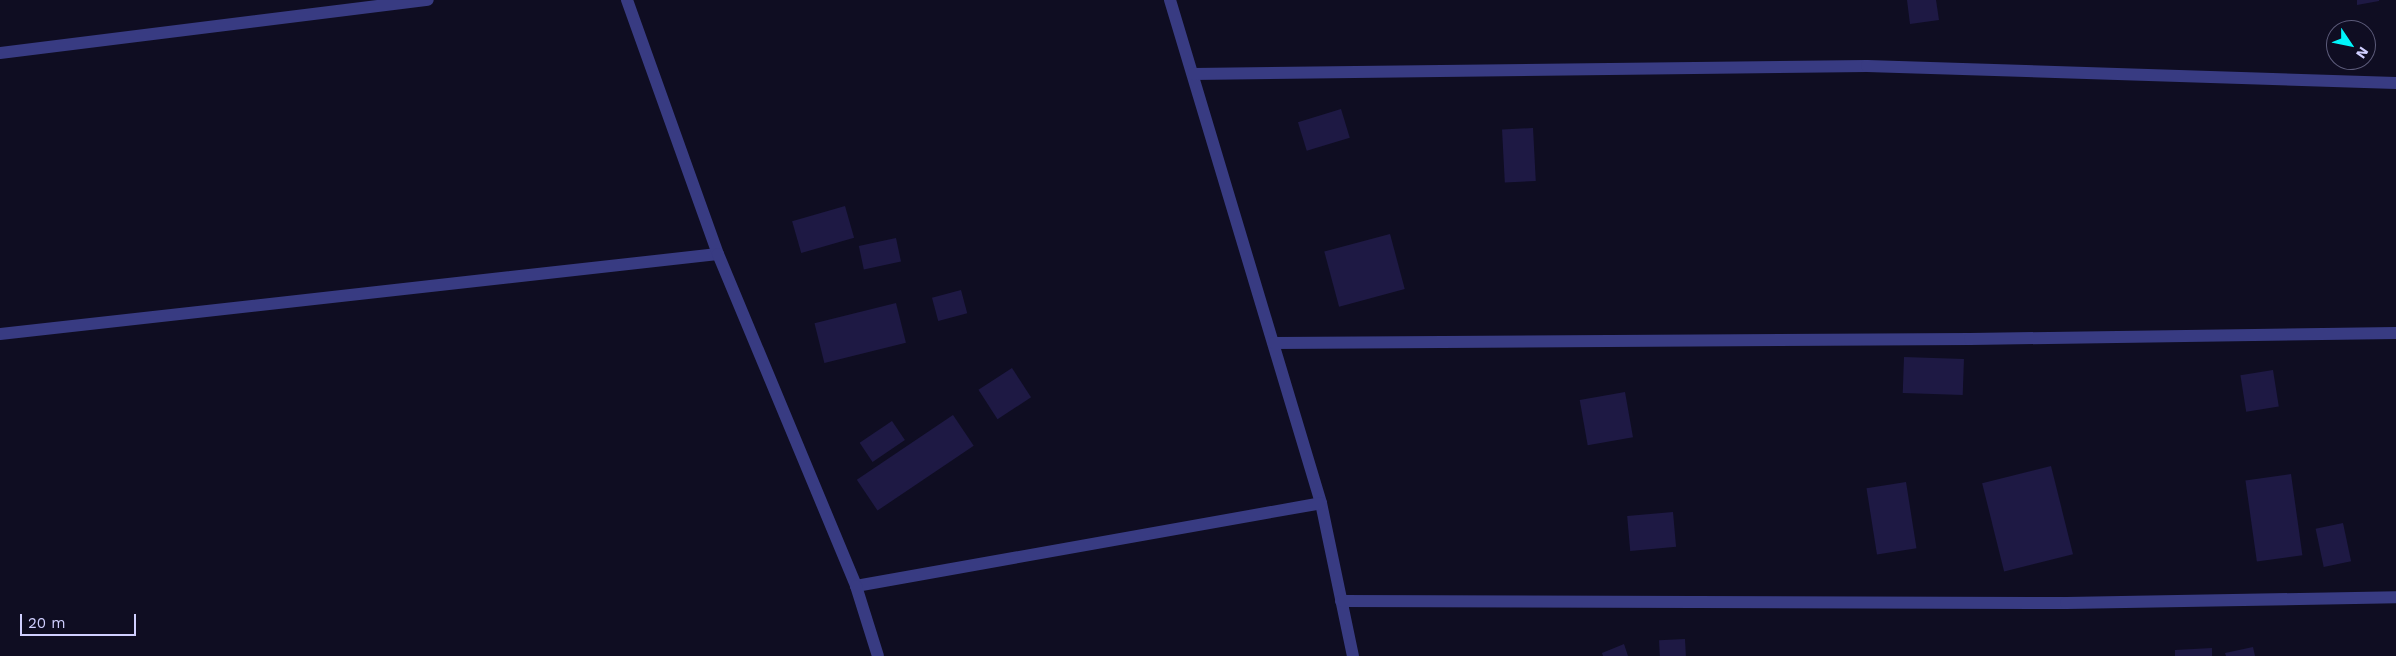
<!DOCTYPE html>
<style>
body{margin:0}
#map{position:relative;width:2396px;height:656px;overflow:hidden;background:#0f0d22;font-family:"Work Sans",sans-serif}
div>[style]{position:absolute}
.building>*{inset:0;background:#1e1944;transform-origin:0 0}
.minor>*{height:12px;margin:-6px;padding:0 6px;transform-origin:6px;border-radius:6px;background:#383b82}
.tertiary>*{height:12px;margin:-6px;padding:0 6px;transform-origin:6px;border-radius:6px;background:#383b82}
span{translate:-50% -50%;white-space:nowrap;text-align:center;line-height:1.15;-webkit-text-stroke:4px #0f0d22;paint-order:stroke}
.north{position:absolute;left:2326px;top:20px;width:50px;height:50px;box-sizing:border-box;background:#0f0d22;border:1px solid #5c5b7a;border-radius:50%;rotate:124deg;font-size:14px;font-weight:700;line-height:20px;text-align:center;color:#d0cfff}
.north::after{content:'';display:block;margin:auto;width:18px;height:22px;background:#00f5fa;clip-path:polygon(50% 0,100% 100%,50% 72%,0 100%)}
.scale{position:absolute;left:20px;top:614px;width:116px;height:22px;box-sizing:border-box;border:2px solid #d0cfff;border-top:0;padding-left:6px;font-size:15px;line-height:18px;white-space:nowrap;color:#d0cfff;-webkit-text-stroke:4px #0f0d22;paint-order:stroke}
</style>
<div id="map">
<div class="building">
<div style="clip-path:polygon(1907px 0,1936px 0,1939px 20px,1910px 24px)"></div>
<div style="clip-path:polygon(2357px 0,2379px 0,2379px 1px,2357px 5px)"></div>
<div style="left:1341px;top:109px;width:30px;height:45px;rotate:73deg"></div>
<div style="left:1533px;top:128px;width:53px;height:31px;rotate:87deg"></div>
<div style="left:845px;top:206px;width:33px;height:55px;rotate:74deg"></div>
<div style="left:1390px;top:234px;width:57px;height:68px;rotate:75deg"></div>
<div style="left:896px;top:238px;width:24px;height:38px;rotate:78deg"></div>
<div style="left:961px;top:290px;width:24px;height:30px;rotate:75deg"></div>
<div style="left:896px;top:303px;width:41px;height:84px;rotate:76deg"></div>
<div style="left:1904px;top:357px;width:60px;height:36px;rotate:2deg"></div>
<div style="left:1012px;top:368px;width:35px;height:40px;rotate:57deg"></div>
<div style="left:2273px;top:370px;width:37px;height:33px;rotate:81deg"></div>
<div style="left:1625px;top:392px;width:46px;height:46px;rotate:80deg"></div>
<div style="left:953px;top:415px;width:37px;height:116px;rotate:56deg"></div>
<div style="left:892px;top:421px;width:23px;height:39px;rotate:56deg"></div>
<div style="left:2051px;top:466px;width:91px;height:71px;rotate:76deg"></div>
<div style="left:2291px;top:474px;width:82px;height:46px;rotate:82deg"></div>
<div style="left:1906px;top:482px;width:67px;height:40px;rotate:81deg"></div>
<div style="left:1673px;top:512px;width:35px;height:46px;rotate:85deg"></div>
<div style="left:2343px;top:523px;width:39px;height:28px;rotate:78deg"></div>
<div style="left:1685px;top:639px;width:17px;height:26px;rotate:87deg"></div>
<div style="clip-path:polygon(1624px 644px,1628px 656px,1603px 656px,1602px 653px)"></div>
<div style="clip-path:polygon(2253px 647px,2255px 656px,2226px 656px,2225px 653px)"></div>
<div style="clip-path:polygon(2212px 648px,2212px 656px,2175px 656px,2175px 650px)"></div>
</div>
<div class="minor">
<div style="left:1170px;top:0;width:525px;rotate:73.29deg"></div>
<div style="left:1321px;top:503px;width:156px;rotate:78.2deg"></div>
<div style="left:0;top:53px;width:431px;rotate:-7.1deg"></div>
<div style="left:1193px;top:74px;width:674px;rotate:-0.68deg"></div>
<div style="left:1867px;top:66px;width:529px;rotate:1.84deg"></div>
<div style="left:0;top:334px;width:722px;rotate:-6.36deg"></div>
<div style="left:1274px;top:343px;width:696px;rotate:-0.33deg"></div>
<div style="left:1970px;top:339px;width:426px;rotate:-0.8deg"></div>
<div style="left:856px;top:586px;width:472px;rotate:-10.1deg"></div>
<div style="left:1341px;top:601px;width:725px;rotate:0.16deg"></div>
<div style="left:2066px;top:603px;width:330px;rotate:-1deg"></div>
</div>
<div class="tertiary">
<div style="left:627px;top:0;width:270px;rotate:70.3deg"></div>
<div style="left:718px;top:254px;width:360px;rotate:67.4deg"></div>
<div style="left:856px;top:586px;width:73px;rotate:72.6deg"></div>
</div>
<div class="north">N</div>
<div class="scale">20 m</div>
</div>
